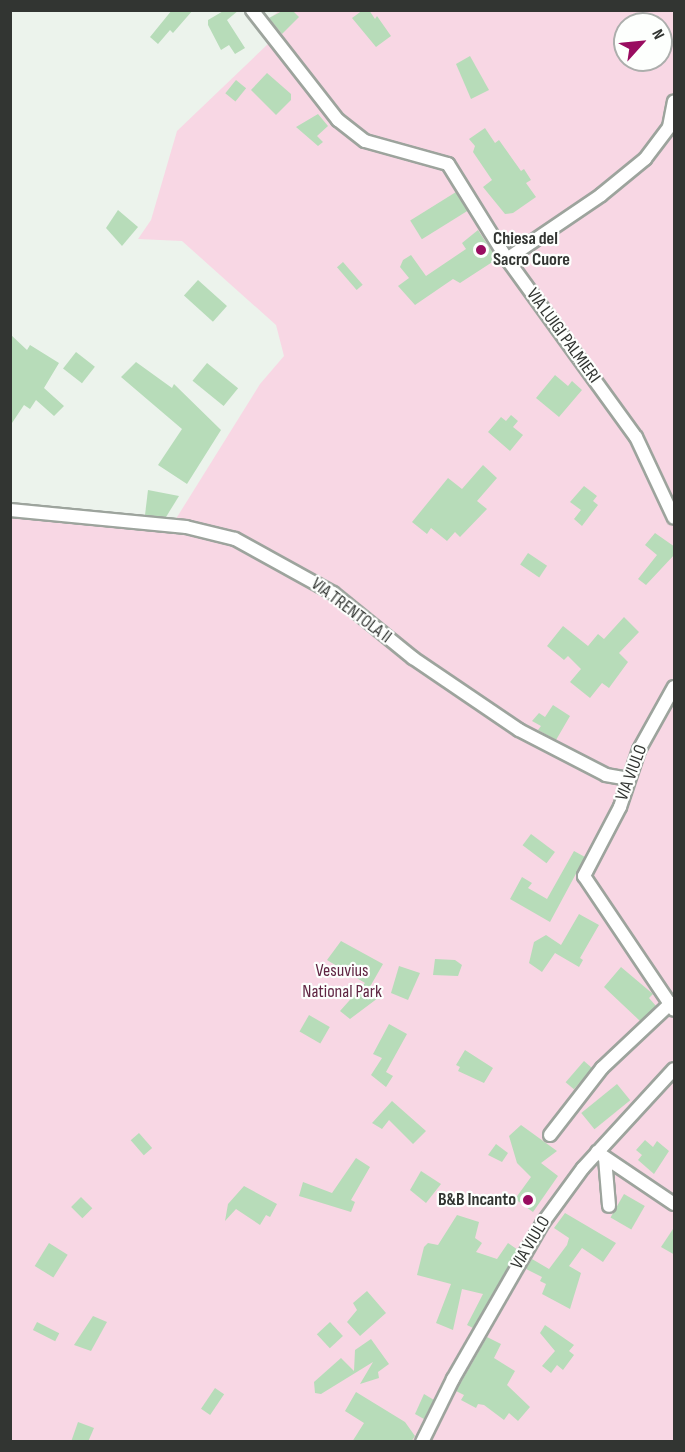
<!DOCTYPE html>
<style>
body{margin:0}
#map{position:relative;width:685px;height:1452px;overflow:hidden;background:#ecf3ec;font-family:"Sofia Sans Condensed",sans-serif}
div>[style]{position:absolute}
.green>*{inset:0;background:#f8d7e4}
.building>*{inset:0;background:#b7dcb9;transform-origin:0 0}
.roads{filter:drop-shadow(2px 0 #9da49d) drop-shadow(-2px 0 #9da49d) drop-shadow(0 2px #9da49d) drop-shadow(0 -2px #9da49d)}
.street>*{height:12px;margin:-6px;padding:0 6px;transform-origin:6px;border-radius:6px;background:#fff}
.dots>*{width:16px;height:16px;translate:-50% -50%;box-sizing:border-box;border:3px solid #fdfffd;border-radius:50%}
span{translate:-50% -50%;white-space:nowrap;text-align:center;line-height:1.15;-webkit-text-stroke:4.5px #fdfffd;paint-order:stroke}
.poi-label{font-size:18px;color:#323532;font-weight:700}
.left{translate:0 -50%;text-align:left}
.right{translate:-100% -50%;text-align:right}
.street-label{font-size:18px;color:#323532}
.park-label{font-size:18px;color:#612744}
.frame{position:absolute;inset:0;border:12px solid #323532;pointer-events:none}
.north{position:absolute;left:613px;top:12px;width:60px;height:60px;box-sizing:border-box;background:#fdfffd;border:2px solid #acaeac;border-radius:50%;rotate:63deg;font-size:16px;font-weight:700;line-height:24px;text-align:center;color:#323532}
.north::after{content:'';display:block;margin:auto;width:21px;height:27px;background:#990d60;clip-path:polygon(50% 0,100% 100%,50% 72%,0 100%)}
</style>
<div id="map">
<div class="green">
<div style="clip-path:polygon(evenodd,279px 11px,674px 11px,674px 1441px,11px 1442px,11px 517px,15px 506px,174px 522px,260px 384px,284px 356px,276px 325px,182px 241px,138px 239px,151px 220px,177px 131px,269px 43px,266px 21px,279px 11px,625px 24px,661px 24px,661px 60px,625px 60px,625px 24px)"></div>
</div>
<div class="building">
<div style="clip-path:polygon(172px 10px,193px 10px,173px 33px,170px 30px,158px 44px,150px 37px)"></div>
<div style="clip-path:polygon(225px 10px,239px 10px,227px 20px,245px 48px,235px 54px,229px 45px,221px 50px,208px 25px,208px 20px)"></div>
<div style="clip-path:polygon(284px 10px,292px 10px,299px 17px,282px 34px,269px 18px)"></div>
<div style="clip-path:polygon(363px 10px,369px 10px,375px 19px,377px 16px,391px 36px,376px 47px,352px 18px)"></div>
<div style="clip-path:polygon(470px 56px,489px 90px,471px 99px,456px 64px)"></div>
<div style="clip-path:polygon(267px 73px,291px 94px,291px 100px,276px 115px,251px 90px)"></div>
<div style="left:236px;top:80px;width:13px;height:17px;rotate:39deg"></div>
<div style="clip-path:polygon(318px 114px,328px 126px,317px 136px,323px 142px,318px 146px,296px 127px)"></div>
<div style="clip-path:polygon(485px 128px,495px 143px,499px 140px,521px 171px,524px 169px,531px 180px,526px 183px,536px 197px,513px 213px,505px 214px,483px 187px,492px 180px,473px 152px,475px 146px,469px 139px)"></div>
<div style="left:456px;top:192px;width:22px;height:54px;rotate:58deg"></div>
<div style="clip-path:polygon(118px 210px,138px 227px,122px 246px,106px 228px)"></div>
<div style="clip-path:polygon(478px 230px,497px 259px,460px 283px,453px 279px,415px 305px,398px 286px,409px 278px,400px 267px,403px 260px,411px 255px,426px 276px,466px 249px,462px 243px)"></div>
<div style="left:343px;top:262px;width:30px;height:8px;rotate:49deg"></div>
<div style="left:198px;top:280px;width:39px;height:21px;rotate:42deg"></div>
<div style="clip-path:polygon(10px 334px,27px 350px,30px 345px,59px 363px,44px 388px,64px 406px,54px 416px,36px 400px,30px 409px,24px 405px,10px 426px)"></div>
<div style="left:76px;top:352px;width:24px;height:21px;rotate:38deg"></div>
<div style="clip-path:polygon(136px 362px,172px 388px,174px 384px,221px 430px,187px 484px,158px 465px,182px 429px,121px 377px)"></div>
<div style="left:207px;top:363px;width:40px;height:23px;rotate:39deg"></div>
<div style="clip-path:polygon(555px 375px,568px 386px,572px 381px,582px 390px,559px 417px,536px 398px)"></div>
<div style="clip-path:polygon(511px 415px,518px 421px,513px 427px,523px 435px,510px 451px,488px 432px,501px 417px,506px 421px)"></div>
<div style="clip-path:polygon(483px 465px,497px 478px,477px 501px,487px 509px,460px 537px,455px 532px,447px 541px,431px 528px,427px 534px,412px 522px,448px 478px,462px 489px)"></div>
<div style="clip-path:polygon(584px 486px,597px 496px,593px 501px,598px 505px,582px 526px,574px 519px,581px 510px,570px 502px)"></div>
<div style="clip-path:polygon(148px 490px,179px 496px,166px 517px,145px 515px)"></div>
<div style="clip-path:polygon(655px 533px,675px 547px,675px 554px,646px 585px,638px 579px,657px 555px,645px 545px)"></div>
<div style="left:528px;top:553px;width:23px;height:14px;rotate:34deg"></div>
<div style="clip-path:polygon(624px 617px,639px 632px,619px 653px,628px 662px,609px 688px,602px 683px,590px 698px,570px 682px,581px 669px,568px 656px,564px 660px,547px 646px,563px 626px,588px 646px,598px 634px,604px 639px)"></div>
<div style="clip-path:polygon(553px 705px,570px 716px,556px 740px,538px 730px,541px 726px,532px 721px,539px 713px,545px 717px)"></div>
<div style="left:531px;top:834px;width:30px;height:14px;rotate:37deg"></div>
<div style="clip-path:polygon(574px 851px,585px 857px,550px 922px,510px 899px,522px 877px,532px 883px,528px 888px,547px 899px)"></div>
<div style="clip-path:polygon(579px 914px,599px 925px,580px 958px,583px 960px,579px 967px,555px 953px,542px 972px,529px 963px,534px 942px,546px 935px,561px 945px)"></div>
<div style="clip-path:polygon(341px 941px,383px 964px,367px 992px,378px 998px,350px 1019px,340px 1011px,365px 983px,327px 960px)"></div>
<div style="clip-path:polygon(435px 959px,455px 960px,462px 965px,458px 976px,433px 975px)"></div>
<div style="clip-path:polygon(399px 966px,420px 973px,408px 1000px,391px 993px)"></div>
<div style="clip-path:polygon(621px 967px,653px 994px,649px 998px,656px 1006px,640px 1021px,604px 987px)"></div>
<div style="left:309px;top:1015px;width:24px;height:19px;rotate:30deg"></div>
<div style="clip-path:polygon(389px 1024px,407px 1034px,386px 1072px,393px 1076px,386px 1087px,371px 1075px,382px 1058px,373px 1054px)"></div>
<div style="clip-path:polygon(465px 1050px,493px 1068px,484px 1083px,458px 1071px,460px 1067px,456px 1065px)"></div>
<div style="left:584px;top:1061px;width:11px;height:28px;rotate:41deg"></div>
<div style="left:617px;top:1084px;width:21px;height:46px;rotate:51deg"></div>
<div style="clip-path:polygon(392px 1101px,426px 1131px,413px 1144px,389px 1120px,382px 1129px,372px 1123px)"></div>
<div style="clip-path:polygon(521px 1125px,557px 1151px,541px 1163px,558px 1176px,533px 1212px,515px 1199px,531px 1177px,517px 1163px,509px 1136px)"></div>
<div style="left:139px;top:1133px;width:20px;height:11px;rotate:49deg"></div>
<div style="clip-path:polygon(645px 1140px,653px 1147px,657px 1141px,669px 1151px,654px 1174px,638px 1160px,642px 1155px,636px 1150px)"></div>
<div style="clip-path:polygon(496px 1144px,508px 1153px,502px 1162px,488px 1155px)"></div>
<div style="clip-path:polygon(356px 1158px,370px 1167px,351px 1200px,355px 1202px,351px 1212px,299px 1196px,303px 1182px,332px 1193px)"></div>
<div style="clip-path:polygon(421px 1171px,441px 1184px,426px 1203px,410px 1190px)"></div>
<div style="clip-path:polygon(244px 1186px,277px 1204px,270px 1217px,266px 1215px,260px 1225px,236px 1209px,225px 1221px,228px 1204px)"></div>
<div style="left:624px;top:1194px;width:24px;height:27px;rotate:30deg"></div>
<div style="left:81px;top:1197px;width:16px;height:14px;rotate:45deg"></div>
<div style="clip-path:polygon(565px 1213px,616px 1243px,603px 1262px,582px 1248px,569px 1266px,581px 1273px,570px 1309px,542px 1294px,546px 1284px,540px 1281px,542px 1277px,526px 1269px,532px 1259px,549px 1269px,567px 1245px,569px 1238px,554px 1228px)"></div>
<div style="clip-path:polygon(457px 1215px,479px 1222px,475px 1238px,482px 1243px,476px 1252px,497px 1259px,508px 1243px,518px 1250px,473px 1328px,467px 1325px,483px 1294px,462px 1289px,453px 1330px,436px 1323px,451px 1284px,417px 1275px,424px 1247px,428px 1243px,438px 1245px)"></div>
<div style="clip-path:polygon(675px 1226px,675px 1255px,661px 1247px)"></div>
<div style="left:49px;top:1243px;width:22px;height:27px;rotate:32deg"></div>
<div style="clip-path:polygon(367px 1291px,386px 1313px,360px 1336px,347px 1322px,357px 1310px,353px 1303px)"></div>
<div style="clip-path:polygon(93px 1316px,107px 1322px,91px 1351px,74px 1345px)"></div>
<div style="left:37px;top:1322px;width:25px;height:9px;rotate:27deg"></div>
<div style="left:330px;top:1322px;width:19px;height:18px;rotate:47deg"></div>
<div style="clip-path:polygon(545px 1325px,574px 1345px,569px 1351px,574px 1355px,563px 1370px,557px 1365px,551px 1373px,542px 1366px,555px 1351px,540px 1333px)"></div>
<div style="clip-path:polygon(487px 1337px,501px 1344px,494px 1358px,515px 1371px,507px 1385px,530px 1407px,518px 1421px,509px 1413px,504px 1420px,484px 1405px,478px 1404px,476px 1408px,461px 1400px,464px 1395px,456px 1391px)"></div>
<div style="clip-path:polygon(371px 1339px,389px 1364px,378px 1372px,379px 1378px,360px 1384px,373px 1362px,321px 1394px,315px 1393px,314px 1382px,341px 1358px,354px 1371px,355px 1350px)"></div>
<div style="left:215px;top:1388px;width:11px;height:25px;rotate:34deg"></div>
<div style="clip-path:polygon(356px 1392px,405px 1422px,415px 1436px,411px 1442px,352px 1442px,364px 1423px,345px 1411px)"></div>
<div style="clip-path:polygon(424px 1394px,434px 1400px,424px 1419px,415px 1414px)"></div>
<div style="clip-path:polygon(78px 1422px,94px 1428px,88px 1442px,71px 1442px)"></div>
</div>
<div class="roads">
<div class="street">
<div style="left:252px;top:10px;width:140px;rotate:52deg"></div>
<div style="left:338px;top:120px;width:34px;rotate:38deg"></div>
<div style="left:365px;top:141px;width:86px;rotate:15.5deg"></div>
<div style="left:448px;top:164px;width:112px;rotate:58.2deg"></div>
<div style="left:507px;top:259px;width:220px;rotate:54.1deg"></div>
<div style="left:636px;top:437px;width:89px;rotate:64.9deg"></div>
<div style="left:507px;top:259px;width:114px;rotate:-34.2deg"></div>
<div style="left:601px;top:195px;width:57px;rotate:-39.3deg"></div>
<div style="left:645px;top:159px;width:40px;rotate:-53deg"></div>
<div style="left:669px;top:127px;width:26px;rotate:-79deg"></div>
<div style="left:10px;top:510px;width:177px;rotate:5.5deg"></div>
<div style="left:186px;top:527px;width:50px;rotate:13.8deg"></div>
<div style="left:235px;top:539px;width:112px;rotate:28.9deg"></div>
<div style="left:333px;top:593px;width:103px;rotate:39.1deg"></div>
<div style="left:413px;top:658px;width:128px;rotate:34.2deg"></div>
<div style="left:519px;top:730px;width:98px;rotate:27.3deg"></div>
<div style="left:606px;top:775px;width:23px;rotate:10deg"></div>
<div style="left:674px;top:687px;width:72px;rotate:119.1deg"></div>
<div style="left:639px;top:750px;width:60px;rotate:108.4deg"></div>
<div style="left:620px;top:807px;width:78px;rotate:117.6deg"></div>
<div style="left:584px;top:876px;width:161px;rotate:56.1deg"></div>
<div style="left:550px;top:1135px;width:85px;rotate:-52.2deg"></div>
<div style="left:602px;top:1068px;width:95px;rotate:-43.3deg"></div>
<div style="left:597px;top:1152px;width:93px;rotate:34deg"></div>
<div style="left:605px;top:1158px;width:48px;rotate:85.2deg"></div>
<div style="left:422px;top:1442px;width:70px;rotate:-63.8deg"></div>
<div style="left:453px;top:1379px;width:179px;rotate:-60.1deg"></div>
<div style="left:542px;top:1224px;width:69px;rotate:-53.8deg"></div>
<div style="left:583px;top:1168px;width:134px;rotate:-47.4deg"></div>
</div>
</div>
<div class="dots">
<div style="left:481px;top:250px;background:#990d60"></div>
<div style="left:528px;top:1200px;background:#990d60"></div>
</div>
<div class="poi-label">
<span class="left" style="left:493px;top:250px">Chiesa del<br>Sacro Cuore</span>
<span class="right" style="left:516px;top:1200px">B&amp;B Incanto</span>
</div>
<div class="street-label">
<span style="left:563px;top:336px;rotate:54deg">VIA LUIGI PALMIERI</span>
<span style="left:351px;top:611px;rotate:37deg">VIA TRENTOLA II</span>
<span style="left:632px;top:773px;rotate:-69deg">VIA VIULO</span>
<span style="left:531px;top:1243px;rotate:-59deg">VIA VIULO</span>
</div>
<div class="park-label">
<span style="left:342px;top:982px">Vesuvius<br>National Park</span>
</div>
<div class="frame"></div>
<div class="north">N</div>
</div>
